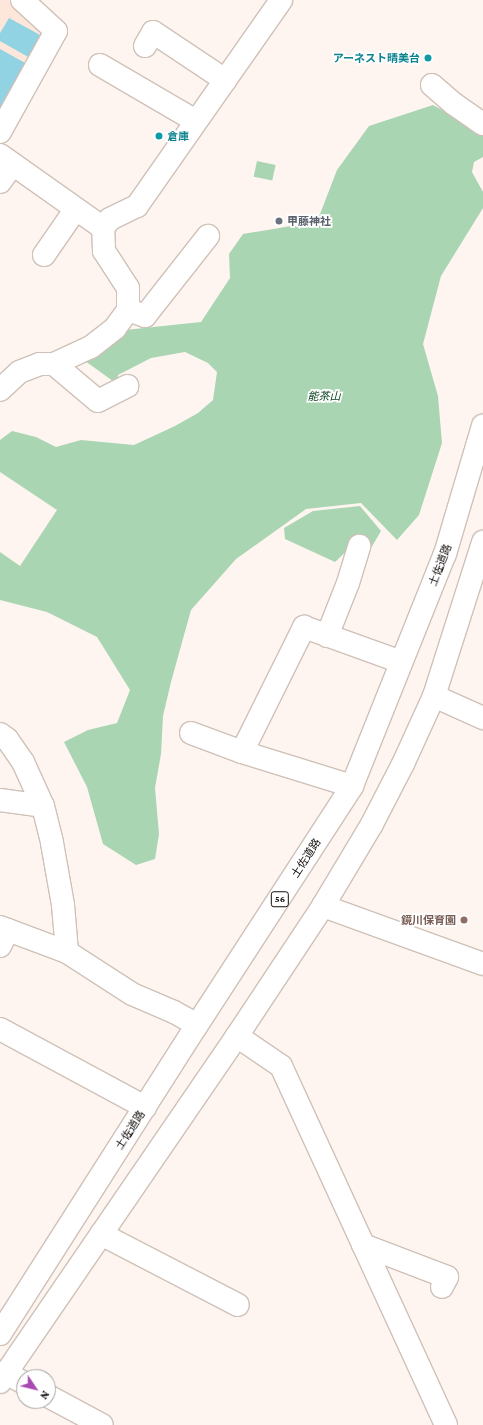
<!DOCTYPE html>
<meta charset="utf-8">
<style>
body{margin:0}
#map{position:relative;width:483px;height:1425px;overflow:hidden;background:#fef5f0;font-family:"Crimson Pro","Noto Sans JP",serif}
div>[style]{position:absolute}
.built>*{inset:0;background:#fde7da}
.green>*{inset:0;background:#a9d5b2;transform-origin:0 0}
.water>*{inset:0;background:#91d3e3}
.roads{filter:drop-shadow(1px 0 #cfc1b8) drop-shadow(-1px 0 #cfc1b8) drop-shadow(0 1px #cfc1b8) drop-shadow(0 -1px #cfc1b8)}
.minor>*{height:22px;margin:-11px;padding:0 11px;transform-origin:11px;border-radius:11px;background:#fff}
.highway>*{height:22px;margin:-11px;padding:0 11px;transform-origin:11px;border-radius:11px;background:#fff}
.dots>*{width:11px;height:11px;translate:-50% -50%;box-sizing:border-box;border:2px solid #fff;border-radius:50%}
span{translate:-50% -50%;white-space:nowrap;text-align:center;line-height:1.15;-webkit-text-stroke:3.5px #fff;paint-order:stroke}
.shield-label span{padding:1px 3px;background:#fff;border:1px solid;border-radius:3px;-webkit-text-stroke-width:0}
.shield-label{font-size:10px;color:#130e0b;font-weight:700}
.culture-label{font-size:11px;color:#0d838f;font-weight:700}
.right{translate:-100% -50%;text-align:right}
.left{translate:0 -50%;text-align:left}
.worship-label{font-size:11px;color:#5b616d;font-weight:700}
.park-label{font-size:11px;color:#0a401e;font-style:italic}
.street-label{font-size:11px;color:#130e0b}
.education-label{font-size:11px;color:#785e54;font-weight:700}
.north{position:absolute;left:16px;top:1369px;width:40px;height:40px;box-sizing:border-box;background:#fff;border:1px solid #a19f9d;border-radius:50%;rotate:125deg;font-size:11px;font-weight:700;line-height:16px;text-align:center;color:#130e0b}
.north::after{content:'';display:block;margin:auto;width:14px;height:18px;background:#a949b2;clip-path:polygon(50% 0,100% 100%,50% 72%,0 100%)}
</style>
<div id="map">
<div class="built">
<div style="clip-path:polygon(0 0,12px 0,49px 34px,0 121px)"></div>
</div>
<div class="green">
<div style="clip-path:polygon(433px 105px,461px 120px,483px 136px,483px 157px,474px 162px,472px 172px,483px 192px,483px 208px,441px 276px,423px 344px,438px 396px,442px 443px,419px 515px,397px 540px,361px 503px,306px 509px,236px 559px,191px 610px,171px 682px,163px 716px,161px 754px,155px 788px,159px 834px,155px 859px,136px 865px,103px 844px,87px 787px,64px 742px,88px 730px,117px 723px,130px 690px,97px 637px,47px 612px,0 600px,0 552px,20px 566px,57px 510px,0 472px,0 440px,12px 431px,36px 437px,56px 447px,81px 440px,134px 445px,175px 426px,198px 413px,213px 400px,217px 372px,208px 363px,185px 352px,151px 358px,118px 375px,117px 384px,81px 358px,125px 330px,201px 322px,230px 278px,229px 254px,243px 234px,291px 226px,315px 227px,337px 170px,369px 126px)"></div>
<div style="left:257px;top:161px;width:19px;height:16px;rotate:12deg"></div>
<div style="clip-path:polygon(360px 506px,381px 531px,371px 548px,352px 546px,335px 562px,285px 539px,284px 528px,313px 511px)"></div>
</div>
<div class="water">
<div style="clip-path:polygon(9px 18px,42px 36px,30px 58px,0 41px,0 33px)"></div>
<div style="clip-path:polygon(0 49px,27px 64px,0 111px)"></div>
</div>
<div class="roads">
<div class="minor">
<div style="left:145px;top:46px;width:16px;rotate:-60deg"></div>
<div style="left:153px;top:32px;width:87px;rotate:33.7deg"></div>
<div style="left:100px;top:65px;width:111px;rotate:30.3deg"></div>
<div style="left:432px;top:85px;width:29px;rotate:41deg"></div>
<div style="left:454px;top:104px;width:35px;rotate:35deg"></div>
<div style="left:0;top:132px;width:115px;rotate:-61deg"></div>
<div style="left:56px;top:31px;width:46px;rotate:-137.6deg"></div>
<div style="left:0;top:155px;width:126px;rotate:35.3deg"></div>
<div style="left:0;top:182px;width:22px;rotate:-54deg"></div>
<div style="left:44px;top:255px;width:55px;rotate:-55.4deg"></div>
<div style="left:128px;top:310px;width:18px;rotate:19deg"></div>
<div style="left:145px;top:316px;width:102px;rotate:-51.8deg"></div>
<div style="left:54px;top:364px;width:57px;rotate:40.1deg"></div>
<div style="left:98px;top:401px;width:33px;rotate:-27deg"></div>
<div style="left:0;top:390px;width:26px;rotate:-43deg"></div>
<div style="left:19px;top:372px;width:22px;rotate:-21deg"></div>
<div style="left:40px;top:364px;width:14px"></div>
<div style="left:54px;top:364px;width:41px;rotate:-24.7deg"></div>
<div style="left:91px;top:347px;width:31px;rotate:-38deg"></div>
<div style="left:115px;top:328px;width:22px;rotate:-54deg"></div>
<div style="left:128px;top:310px;width:22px;rotate:-90deg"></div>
<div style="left:128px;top:288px;width:44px;rotate:-123deg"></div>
<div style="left:104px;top:251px;width:23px;rotate:-92deg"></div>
<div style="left:103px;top:228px;width:11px;rotate:-52deg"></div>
<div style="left:110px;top:219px;width:30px;rotate:-26deg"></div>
<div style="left:137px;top:206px;width:251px;rotate:-55deg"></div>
<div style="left:327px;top:636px;width:57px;rotate:-68.4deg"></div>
<div style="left:348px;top:583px;width:39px;rotate:-73deg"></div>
<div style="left:434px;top:696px;width:54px;rotate:24.2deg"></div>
<div style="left:191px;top:733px;width:54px;rotate:20.4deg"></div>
<div style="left:242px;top:752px;width:115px;rotate:17.2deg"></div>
<div style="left:0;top:734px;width:9px;rotate:36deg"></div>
<div style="left:7px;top:739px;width:28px;rotate:55deg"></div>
<div style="left:23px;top:762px;width:48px;rotate:65.6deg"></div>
<div style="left:43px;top:806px;width:38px;rotate:76deg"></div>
<div style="left:52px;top:843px;width:63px;rotate:79.9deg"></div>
<div style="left:63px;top:905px;width:47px;rotate:85.1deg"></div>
<div style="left:242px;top:752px;width:140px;rotate:-63.6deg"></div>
<div style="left:304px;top:627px;width:103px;rotate:19.8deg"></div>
<div style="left:0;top:800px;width:43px;rotate:7.9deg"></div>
<div style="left:323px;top:906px;width:170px;rotate:19.9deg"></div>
<div style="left:0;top:927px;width:72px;rotate:20.5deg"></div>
<div style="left:67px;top:952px;width:77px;rotate:32.9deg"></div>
<div style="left:132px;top:994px;width:46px;rotate:23.2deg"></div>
<div style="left:174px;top:1012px;width:26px;rotate:29deg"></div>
<div style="left:0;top:946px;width:18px;rotate:-63deg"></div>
<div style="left:0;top:1029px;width:165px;rotate:28.3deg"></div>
<div style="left:237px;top:1036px;width:53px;rotate:34.3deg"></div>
<div style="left:281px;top:1066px;width:395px;rotate:65.3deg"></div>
<div style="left:101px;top:1234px;width:154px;rotate:27.4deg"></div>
<div style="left:363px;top:1245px;width:90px;rotate:20.9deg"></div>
<div style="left:447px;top:1277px;width:11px;rotate:117deg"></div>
<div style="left:6px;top:1373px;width:21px;rotate:29deg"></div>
<div style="left:48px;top:1396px;width:61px;rotate:28.2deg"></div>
</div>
<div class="highway">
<div style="left:0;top:1334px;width:366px;rotate:-57.5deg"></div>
<div style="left:197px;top:1025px;width:285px;rotate:-57deg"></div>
<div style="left:352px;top:786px;width:250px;rotate:-68.2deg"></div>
<div style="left:445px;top:554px;width:134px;rotate:-73.5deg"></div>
<div style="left:0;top:1382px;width:419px;rotate:-55.6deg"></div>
<div style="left:237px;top:1036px;width:156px;rotate:-56.5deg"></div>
<div style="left:323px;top:906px;width:96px;rotate:-59.1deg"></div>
<div style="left:372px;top:824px;width:68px;rotate:-62.7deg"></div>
<div style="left:403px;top:764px;width:75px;rotate:-65.5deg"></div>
<div style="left:434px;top:696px;width:162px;rotate:-72.3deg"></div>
</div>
</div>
<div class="dots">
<div style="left:428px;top:58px;background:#0f9aa8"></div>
<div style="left:159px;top:136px;background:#0f9aa8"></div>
<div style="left:279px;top:221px;background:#6b7280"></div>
<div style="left:464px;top:920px;background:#8d6e63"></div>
</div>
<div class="shield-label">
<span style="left:280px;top:899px">56</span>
</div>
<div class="culture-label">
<span class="right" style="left:420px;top:58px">アーネスト晴美台</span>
<span class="left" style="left:167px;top:136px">倉庫</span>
</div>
<div class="worship-label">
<span class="left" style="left:287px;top:221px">甲藤神社</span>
</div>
<div class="park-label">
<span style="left:324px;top:396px">能茶山</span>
</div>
<div class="street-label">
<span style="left:440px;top:565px;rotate:-69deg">土佐道路</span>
<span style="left:306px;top:858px;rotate:-57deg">土佐道路</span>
<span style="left:130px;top:1130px;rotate:-57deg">土佐道路</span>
</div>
<div class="education-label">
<span class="right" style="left:456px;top:920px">鏡川保育園</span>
</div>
<div class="north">N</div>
</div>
